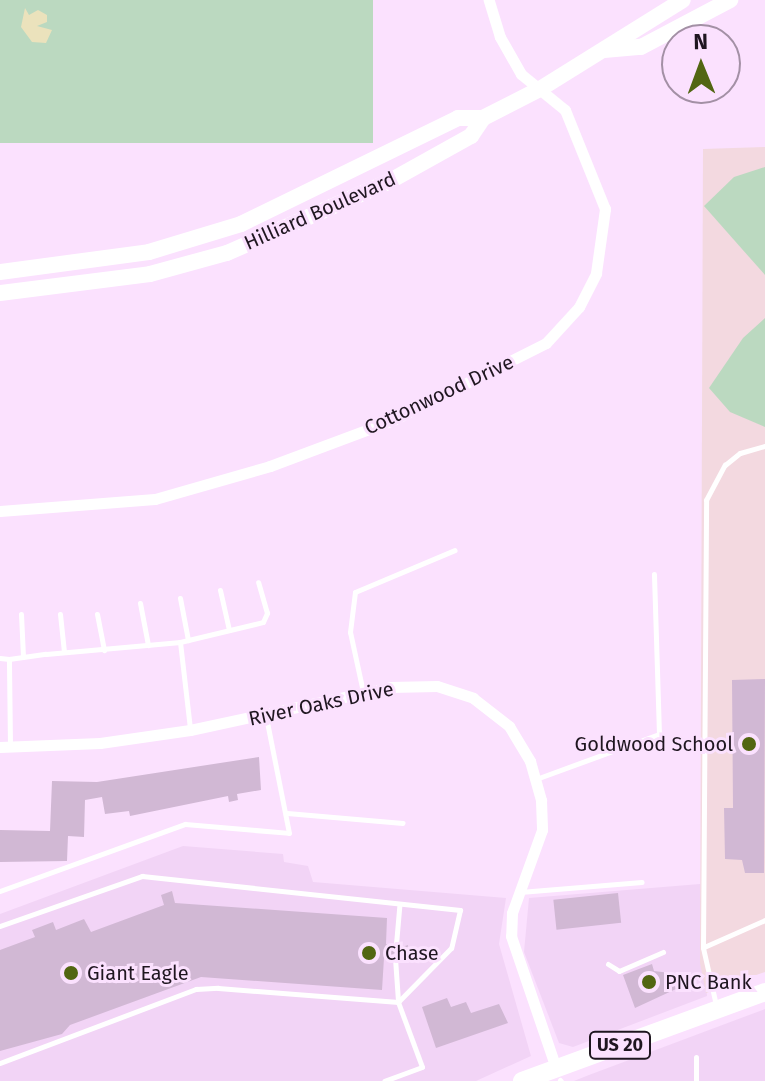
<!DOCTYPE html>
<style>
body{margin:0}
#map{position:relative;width:765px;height:1081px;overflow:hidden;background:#fbe1fe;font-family:"Fira Sans",sans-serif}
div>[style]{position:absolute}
.built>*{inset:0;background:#f2d4f6}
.education>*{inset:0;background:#f3d9e0}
.green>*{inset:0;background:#bbd9c0;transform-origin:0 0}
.sand>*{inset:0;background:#ebe2bc}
.building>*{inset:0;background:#d1b8d4;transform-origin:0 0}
.lane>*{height:5px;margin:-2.5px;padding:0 2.5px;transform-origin:2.5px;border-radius:2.5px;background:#fff}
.street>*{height:11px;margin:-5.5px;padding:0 5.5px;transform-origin:5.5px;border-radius:5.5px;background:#fff}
.secondary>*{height:16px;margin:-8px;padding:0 8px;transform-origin:8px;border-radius:8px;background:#fff}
.primary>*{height:18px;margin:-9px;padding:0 9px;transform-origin:9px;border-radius:9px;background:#fff}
.dots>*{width:22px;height:22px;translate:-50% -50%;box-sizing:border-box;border:4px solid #fbe1fe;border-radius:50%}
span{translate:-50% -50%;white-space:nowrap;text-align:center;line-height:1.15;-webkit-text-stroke:6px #fbe1fe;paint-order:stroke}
.shield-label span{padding:2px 6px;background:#fbe1fe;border:2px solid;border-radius:6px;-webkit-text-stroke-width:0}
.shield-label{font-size:18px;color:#1f1620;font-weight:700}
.street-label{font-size:20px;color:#1f1620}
.poi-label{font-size:20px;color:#1f1620}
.right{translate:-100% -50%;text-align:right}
.left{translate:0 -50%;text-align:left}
.north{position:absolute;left:661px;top:24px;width:80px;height:80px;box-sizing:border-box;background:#fbe1fe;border:2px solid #a390a5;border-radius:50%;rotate:359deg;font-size:22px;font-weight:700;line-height:32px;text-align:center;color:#1f1620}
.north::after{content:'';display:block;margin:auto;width:28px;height:36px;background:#526612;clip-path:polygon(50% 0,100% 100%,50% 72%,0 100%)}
</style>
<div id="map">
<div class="built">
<div style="clip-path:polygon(183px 846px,283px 854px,284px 862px,308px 866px,313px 882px,506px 898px,499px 944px,531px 1056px,476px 1081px,0 1081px,0 914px)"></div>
<div style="clip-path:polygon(700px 884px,707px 996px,573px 1047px,559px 1043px,524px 952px,529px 898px)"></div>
<div style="clip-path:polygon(765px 1009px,765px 1081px,574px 1081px,589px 1075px)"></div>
</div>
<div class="education">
<div style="clip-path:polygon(765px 147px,765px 972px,706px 993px,700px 963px,703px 149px)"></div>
</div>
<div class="green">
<div style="left:0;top:0;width:373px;height:143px"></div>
<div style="clip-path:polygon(765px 167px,765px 275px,704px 206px,734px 177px)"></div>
<div style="clip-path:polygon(765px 318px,765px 427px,730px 412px,709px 388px,743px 338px)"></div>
</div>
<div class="sand">
<div style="clip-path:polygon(25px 8px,29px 15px,38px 10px,47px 15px,47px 22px,37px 26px,52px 30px,46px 43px,32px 42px,21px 27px)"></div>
</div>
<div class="building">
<div style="clip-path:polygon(765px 679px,764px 873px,745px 873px,742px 860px,725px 859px,724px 808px,733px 808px,732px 680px)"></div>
<div style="clip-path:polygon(259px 757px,261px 790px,237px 794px,238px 800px,229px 802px,228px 796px,130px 816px,129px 811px,105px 814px,102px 797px,85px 800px,84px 837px,68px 836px,67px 861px,0 862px,0 830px,50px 831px,52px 781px,97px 782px)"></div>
<div style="clip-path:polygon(172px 891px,175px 903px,387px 918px,386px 944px,396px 949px,408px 945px,406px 960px,395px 953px,384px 958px,382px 990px,201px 977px,70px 1025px,62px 1034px,0 1051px,0 950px,35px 937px,32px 930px,53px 922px,56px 930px,84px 919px,91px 932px,164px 905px,161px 895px)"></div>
<div style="left:618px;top:893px;width:30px;height:65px;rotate:84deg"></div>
<div style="clip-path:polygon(652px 964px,654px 971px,670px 973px,676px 989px,635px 1008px,623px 975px)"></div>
<div style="clip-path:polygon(447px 998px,451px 1007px,466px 1002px,471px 1013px,499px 1004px,508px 1023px,436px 1048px,422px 1007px)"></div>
</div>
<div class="lane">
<div style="left:220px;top:590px;width:41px;rotate:77.3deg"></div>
<div style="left:180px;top:598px;width:43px;rotate:79.2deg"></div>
<div style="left:140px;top:603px;width:43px;rotate:79.2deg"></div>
<div style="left:21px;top:614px;width:43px;rotate:87.3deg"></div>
<div style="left:60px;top:614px;width:38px;rotate:84deg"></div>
<div style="left:97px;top:614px;width:37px;rotate:79deg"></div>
<div style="left:180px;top:642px;width:85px;rotate:-13.5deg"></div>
<div style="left:263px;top:622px;width:10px;rotate:-66deg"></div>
<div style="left:267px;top:613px;width:32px;rotate:-106deg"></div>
<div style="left:0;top:658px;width:9px;rotate:6deg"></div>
<div style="left:363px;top:692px;width:61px;rotate:-102.2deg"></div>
<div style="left:350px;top:632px;width:40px;rotate:-82.9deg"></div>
<div style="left:355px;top:592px;width:108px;rotate:-22.8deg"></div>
<div style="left:10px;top:746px;width:87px;rotate:-90.7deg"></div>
<div style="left:9px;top:659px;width:37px;rotate:-8deg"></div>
<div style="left:46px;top:654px;width:135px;rotate:-5.1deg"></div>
<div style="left:180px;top:642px;width:87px;rotate:83.4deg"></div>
<div style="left:536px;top:779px;width:131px;rotate:-20.1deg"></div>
<div style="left:659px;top:734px;width:160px;rotate:-91.8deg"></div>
<div style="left:287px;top:813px;width:116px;rotate:4.9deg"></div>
<div style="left:0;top:891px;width:197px;rotate:-19.9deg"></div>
<div style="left:185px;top:824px;width:104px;rotate:4.9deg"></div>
<div style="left:289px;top:833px;width:118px;rotate:-101.2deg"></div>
<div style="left:520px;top:892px;width:122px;rotate:-4.7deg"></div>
<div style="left:0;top:926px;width:151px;rotate:-19.4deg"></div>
<div style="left:142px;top:876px;width:320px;rotate:6.1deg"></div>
<div style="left:460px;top:910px;width:39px;rotate:103deg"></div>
<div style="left:451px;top:948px;width:76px;rotate:134.5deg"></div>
<div style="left:396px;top:944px;width:38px;rotate:-85deg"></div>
<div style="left:704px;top:947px;width:67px;rotate:-23.9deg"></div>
<div style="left:395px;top:958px;width:43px;rotate:86deg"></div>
<div style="left:608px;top:964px;width:13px;rotate:32deg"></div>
<div style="left:619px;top:971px;width:48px;rotate:-23.4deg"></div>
<div style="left:716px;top:1005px;width:58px;rotate:-102.8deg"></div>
<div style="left:703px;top:948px;width:448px;rotate:-89.6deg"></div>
<div style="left:706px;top:500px;width:40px;rotate:-62deg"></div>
<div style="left:725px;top:465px;width:19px;rotate:-39deg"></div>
<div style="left:740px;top:453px;width:26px;rotate:-16deg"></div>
<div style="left:0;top:1063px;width:210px;rotate:-20.7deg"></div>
<div style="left:196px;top:989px;width:22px;rotate:-3deg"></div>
<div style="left:218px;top:988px;width:181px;rotate:4.4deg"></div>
<div style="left:398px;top:1002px;width:69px;rotate:69.7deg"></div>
<div style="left:422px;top:1067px;width:40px;rotate:159.8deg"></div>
<div style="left:560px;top:1080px;width:1px;rotate:45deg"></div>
<div style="left:696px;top:1081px;width:24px;rotate:-90deg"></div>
</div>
<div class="street">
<div style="left:0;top:511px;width:155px;rotate:-4.4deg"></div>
<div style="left:155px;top:499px;width:120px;rotate:-16deg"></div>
<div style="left:270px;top:466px;width:131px;rotate:-20.5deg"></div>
<div style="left:393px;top:420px;width:171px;rotate:-26.7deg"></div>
<div style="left:546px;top:343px;width:49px;rotate:-47.5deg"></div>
<div style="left:579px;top:307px;width:38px;rotate:-63deg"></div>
<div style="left:596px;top:273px;width:65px;rotate:-82deg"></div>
<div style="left:605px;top:209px;width:107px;rotate:-112deg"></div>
<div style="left:565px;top:110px;width:57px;rotate:-140.7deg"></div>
<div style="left:521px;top:74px;width:43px;rotate:-119.6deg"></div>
<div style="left:500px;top:37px;width:39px;rotate:-107deg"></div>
<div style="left:0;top:747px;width:100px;rotate:-2.3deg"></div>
<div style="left:100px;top:743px;width:91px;rotate:-8.2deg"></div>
<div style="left:190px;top:730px;width:205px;rotate:-12.1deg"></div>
<div style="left:390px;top:687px;width:47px;rotate:-1.2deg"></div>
<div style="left:437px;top:686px;width:38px;rotate:18deg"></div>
<div style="left:473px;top:698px;width:46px;rotate:37.9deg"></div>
<div style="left:509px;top:726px;width:41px;rotate:59deg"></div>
<div style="left:530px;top:761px;width:41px;rotate:74.2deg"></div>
<div style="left:541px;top:800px;width:30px;rotate:88deg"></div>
<div style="left:542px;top:830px;width:88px;rotate:109.9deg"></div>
<div style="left:512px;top:913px;width:23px;rotate:92deg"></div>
<div style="left:511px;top:936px;width:139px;rotate:71.2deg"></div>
</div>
<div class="secondary">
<div style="left:604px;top:50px;width:37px;rotate:-5deg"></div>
<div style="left:641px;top:47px;width:101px;rotate:-27.8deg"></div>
<div style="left:0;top:272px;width:150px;rotate:-7.6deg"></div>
<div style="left:149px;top:252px;width:96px;rotate:-16.9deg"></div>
<div style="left:241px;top:224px;width:242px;rotate:-26deg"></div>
<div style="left:458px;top:118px;width:25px"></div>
<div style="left:483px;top:118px;width:64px;rotate:-27deg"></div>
<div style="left:540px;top:89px;width:168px;rotate:-31.9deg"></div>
<div style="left:0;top:293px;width:151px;rotate:-7.2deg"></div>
<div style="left:150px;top:274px;width:80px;rotate:-15.3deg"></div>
<div style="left:227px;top:253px;width:178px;rotate:-23.8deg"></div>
<div style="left:390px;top:181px;width:93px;rotate:-29.1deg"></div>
<div style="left:471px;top:136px;width:22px;rotate:-56deg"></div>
</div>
<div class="primary">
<div style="left:522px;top:1081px;width:259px;rotate:-20.1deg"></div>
</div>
<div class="dots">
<div style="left:749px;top:744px;background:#526612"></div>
<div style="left:369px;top:953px;background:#526612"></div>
<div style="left:71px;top:973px;background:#526612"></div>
<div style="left:649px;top:982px;background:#526612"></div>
</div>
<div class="shield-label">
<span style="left:620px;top:1045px">US 20</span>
</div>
<div class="street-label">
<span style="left:320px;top:211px;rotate:-24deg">Hilliard Boulevard</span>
<span style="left:439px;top:395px;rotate:-25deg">Cottonwood Drive</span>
<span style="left:321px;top:704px;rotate:-12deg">River Oaks Drive</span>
</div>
<div class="poi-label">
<span class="right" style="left:733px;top:744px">Goldwood School</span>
<span class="left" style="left:385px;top:953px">Chase</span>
<span class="left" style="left:87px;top:973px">Giant Eagle</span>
<span class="left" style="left:665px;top:982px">PNC Bank</span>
</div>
<div class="north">N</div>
</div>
